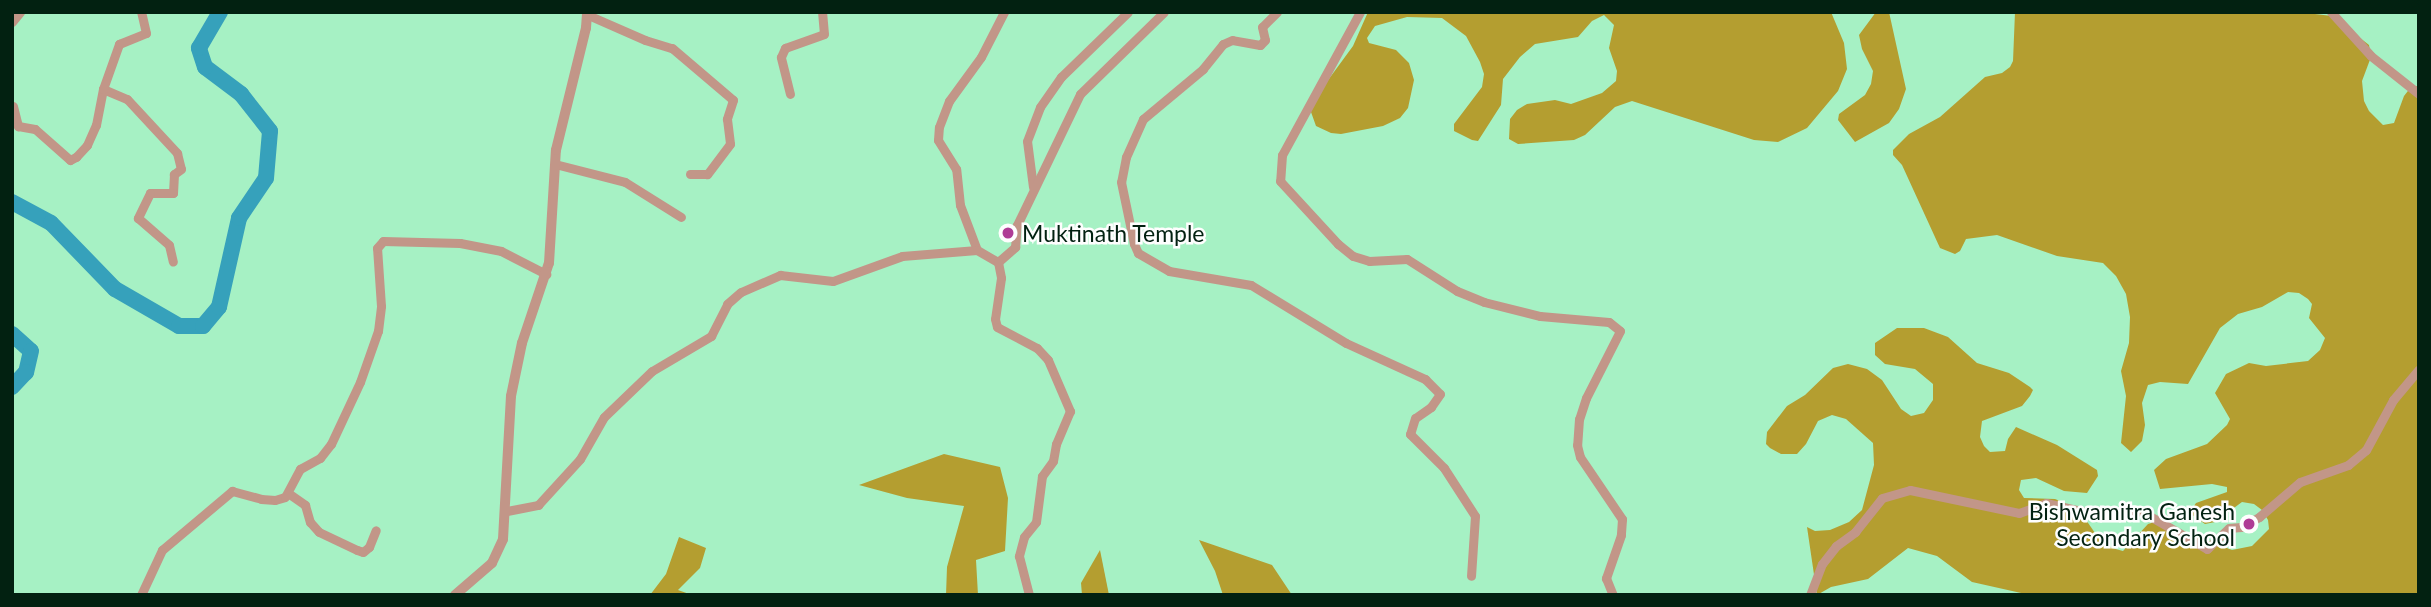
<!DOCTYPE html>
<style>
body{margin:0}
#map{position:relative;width:2431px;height:607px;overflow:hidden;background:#a6f1c4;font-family:Lato,sans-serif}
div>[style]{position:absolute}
.forest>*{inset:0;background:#b49e30}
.river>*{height:16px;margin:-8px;padding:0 8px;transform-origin:8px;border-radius:8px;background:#36a1bb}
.minor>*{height:9px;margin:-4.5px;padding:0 4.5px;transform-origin:4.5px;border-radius:4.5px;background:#c29688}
.tertiary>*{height:10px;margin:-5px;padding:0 5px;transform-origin:5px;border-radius:5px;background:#c29688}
.dots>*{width:19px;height:19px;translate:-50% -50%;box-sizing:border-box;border:4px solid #fefefe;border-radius:50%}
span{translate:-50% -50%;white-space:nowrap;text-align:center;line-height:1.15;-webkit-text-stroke:5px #fefefe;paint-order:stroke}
.poi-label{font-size:23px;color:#022111}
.left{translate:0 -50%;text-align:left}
.right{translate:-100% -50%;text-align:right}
.frame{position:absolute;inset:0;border:14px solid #022111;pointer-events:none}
</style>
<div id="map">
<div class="forest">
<div style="clip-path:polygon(1368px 12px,1831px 12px,1844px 43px,1847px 69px,1838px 91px,1807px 128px,1778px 142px,1754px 140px,1632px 101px,1615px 107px,1585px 135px,1574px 140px,1518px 144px,1509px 139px,1510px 119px,1517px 110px,1527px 104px,1555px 100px,1571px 104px,1602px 93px,1616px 81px,1617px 71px,1609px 48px,1614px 25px,1604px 15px,1592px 21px,1578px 37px,1535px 44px,1520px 57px,1503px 79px,1501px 105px,1478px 141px,1472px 140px,1454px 131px,1454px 124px,1482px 87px,1484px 74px,1480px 62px,1466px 36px,1442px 18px,1407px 17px,1375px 26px,1367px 38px,1369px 43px,1396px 50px,1409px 63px,1414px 80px,1408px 108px,1400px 118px,1383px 126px,1341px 134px,1331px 133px,1316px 126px,1311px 112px,1312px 102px,1353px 46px)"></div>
<div style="clip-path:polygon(1876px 12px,1889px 12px,1906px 89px,1899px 109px,1889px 123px,1855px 142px,1838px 120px,1839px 114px,1865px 95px,1871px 84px,1873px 71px,1862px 49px,1859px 35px)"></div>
<div style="clip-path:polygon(2015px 12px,2298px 12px,2332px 16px,2369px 45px,2371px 57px,2362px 81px,2364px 101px,2369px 111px,2383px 125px,2394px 123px,2404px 96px,2411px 87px,2419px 86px,2419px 595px,2030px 595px,1972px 582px,1937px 556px,1908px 548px,1868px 579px,1831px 587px,1817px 595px,1807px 527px,1815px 531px,1830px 530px,1849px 522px,1862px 510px,1874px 465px,1873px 443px,1846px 419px,1832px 415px,1818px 421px,1806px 444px,1797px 454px,1781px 454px,1770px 448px,1766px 444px,1767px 432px,1787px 406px,1805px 395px,1833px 368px,1848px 364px,1867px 369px,1882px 380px,1901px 409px,1911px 416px,1924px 413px,1933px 400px,1933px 384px,1915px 369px,1885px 364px,1875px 355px,1875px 343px,1897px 328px,1924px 328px,1948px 337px,1977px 363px,2009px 373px,2030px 387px,2033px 390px,2030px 396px,2022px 406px,1982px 421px,1980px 437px,1984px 446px,1990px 452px,2005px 451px,2008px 439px,2016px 427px,2057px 445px,2097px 470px,2098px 476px,2087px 493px,2064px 491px,2036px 478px,2021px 480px,2019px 490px,2024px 498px,2055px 499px,2065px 503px,2084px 517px,2095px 533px,2112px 548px,2123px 551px,2148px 524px,2158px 521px,2232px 550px,2252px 546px,2269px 529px,2268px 520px,2262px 510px,2254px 504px,2242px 502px,2215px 522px,2205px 524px,2191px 514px,2192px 509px,2196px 503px,2227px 492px,2227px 487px,2212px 484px,2160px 489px,2154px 470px,2166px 459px,2207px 444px,2227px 425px,2230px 419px,2215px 393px,2226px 374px,2249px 363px,2266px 366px,2308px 361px,2320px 350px,2325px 338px,2309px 318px,2312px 304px,2308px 299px,2299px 293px,2288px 292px,2262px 307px,2238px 314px,2220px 328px,2188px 384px,2160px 382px,2148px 385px,2142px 403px,2145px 425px,2142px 441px,2131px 452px,2121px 443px,2126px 396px,2121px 371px,2129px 343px,2130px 317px,2126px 294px,2116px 276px,2103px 263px,2057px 256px,1997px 235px,1966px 239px,1960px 251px,1955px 254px,1940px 248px,1902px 165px,1893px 155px,1893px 150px,1909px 134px,1940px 117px,1985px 77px,2002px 73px,2010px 67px,2013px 61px)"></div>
<div style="clip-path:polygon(944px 454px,1000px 467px,1008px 498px,1005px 551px,976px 560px,978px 595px,946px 595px,947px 567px,964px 506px,907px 498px,859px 485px)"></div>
<div style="clip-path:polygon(679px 537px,706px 548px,700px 568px,678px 590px,692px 595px,650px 595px,666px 574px)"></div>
<div style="clip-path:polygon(1199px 540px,1272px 565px,1292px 595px,1223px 595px,1215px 571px)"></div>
<div style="clip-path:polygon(1100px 550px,1109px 595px,1082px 595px,1081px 583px)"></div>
</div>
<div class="river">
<div style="left:12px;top:202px;width:44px;rotate:28.3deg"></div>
<div style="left:51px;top:223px;width:92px;rotate:45.9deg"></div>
<div style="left:115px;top:289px;width:74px;rotate:30deg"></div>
<div style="left:179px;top:326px;width:24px"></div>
<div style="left:203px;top:326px;width:25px;rotate:-50deg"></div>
<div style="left:219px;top:307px;width:91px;rotate:-77.3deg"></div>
<div style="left:239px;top:218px;width:48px;rotate:-56deg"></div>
<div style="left:266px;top:178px;width:47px;rotate:-85.1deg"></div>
<div style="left:270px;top:131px;width:47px;rotate:-128.1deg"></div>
<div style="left:241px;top:94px;width:45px;rotate:-143.1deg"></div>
<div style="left:205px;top:67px;width:20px;rotate:-108deg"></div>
<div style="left:199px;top:48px;width:42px;rotate:-59.7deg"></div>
<div style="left:12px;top:334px;width:25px;rotate:42deg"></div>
<div style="left:31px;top:351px;width:22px;rotate:103deg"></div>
<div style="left:26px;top:372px;width:21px;rotate:133deg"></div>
</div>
<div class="minor">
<div style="left:1277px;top:12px;width:21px;rotate:135deg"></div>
<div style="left:1262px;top:27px;width:13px;rotate:77deg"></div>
<div style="left:1265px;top:40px;width:7px;rotate:135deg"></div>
<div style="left:1260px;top:45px;width:28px;rotate:-170deg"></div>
<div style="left:1232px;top:40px;width:10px;rotate:156deg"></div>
<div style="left:1223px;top:44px;width:32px;rotate:129deg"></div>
<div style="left:1203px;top:69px;width:78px;rotate:140.2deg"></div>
<div style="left:1143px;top:119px;width:42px;rotate:114.1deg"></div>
<div style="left:1126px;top:157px;width:25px;rotate:101deg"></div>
<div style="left:1121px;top:182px;width:63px;rotate:78.2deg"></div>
<div style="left:1134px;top:244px;width:10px;rotate:66deg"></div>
<div style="left:1138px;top:253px;width:36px;rotate:30deg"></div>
<div style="left:1169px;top:271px;width:83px;rotate:9.7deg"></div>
<div style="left:1251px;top:285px;width:111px;rotate:31.4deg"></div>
<div style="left:1346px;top:343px;width:87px;rotate:24.5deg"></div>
<div style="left:1425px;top:379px;width:21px;rotate:45deg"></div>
<div style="left:1440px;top:394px;width:16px;rotate:125deg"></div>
<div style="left:1431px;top:407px;width:19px;rotate:145deg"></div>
<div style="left:1415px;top:418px;width:17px;rotate:107deg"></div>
<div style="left:1410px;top:434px;width:48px;rotate:45deg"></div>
<div style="left:1444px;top:468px;width:57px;rotate:57.1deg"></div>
<div style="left:1475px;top:516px;width:60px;rotate:93.8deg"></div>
<div style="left:1360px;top:12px;width:163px;rotate:118.6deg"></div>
<div style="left:1282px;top:155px;width:26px;rotate:94deg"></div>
<div style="left:1280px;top:181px;width:86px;rotate:47.4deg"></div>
<div style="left:1338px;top:244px;width:19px;rotate:39deg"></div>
<div style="left:1353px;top:256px;width:17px;rotate:17deg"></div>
<div style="left:1369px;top:261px;width:38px;rotate:-3deg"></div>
<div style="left:1407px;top:259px;width:59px;rotate:32.6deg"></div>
<div style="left:1457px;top:291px;width:29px;rotate:22deg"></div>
<div style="left:1484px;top:302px;width:58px;rotate:14deg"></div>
<div style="left:1540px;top:316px;width:69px;rotate:5deg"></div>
<div style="left:1609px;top:322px;width:14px;rotate:39deg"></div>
<div style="left:1620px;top:331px;width:75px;rotate:116.9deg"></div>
<div style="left:1586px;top:398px;width:22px;rotate:108deg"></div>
<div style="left:1579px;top:419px;width:26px;rotate:94deg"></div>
<div style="left:1577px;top:445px;width:12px;rotate:76deg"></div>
<div style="left:1580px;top:457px;width:75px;rotate:55.9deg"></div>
<div style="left:1622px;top:519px;width:16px;rotate:94deg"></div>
<div style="left:1621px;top:535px;width:46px;rotate:109.2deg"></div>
<div style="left:1606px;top:578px;width:18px;rotate:68deg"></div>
<div style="left:2331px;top:12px;width:59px;rotate:47.7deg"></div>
<div style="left:2371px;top:56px;width:61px;rotate:38.4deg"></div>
<div style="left:588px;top:15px;width:62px;rotate:23.7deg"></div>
<div style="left:645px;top:40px;width:28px;rotate:17deg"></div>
<div style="left:672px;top:48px;width:80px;rotate:40.4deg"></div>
<div style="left:733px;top:100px;width:20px;rotate:108deg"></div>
<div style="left:727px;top:119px;width:25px;rotate:83deg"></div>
<div style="left:730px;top:144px;width:38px;rotate:127deg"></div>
<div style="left:707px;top:174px;width:17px;rotate:180deg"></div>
<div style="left:12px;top:22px;width:13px;rotate:-51deg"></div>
<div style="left:103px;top:89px;width:26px;rotate:23deg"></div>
<div style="left:127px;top:99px;width:74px;rotate:47.2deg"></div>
<div style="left:177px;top:153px;width:16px;rotate:76deg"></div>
<div style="left:181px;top:169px;width:9px;rotate:144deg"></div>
<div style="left:174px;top:174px;width:19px;rotate:93deg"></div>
<div style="left:173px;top:193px;width:23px;rotate:180deg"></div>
<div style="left:150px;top:193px;width:28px;rotate:116deg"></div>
<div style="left:138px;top:218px;width:41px;rotate:41.1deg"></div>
<div style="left:169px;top:245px;width:17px;rotate:77deg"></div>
<div style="left:790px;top:94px;width:38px;rotate:-104deg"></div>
<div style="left:781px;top:57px;width:10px;rotate:-66deg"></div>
<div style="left:785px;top:48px;width:41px;rotate:-19.7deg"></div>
<div style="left:824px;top:34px;width:22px;rotate:-95deg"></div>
<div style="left:13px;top:106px;width:21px;rotate:76deg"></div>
<div style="left:18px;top:126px;width:17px;rotate:10deg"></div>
<div style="left:35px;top:129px;width:47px;rotate:41.5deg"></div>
<div style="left:70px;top:160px;width:7px;rotate:-27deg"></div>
<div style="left:76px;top:157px;width:16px;rotate:-47deg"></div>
<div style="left:87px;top:145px;width:22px;rotate:-66deg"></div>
<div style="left:96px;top:125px;width:37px;rotate:-79deg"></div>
<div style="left:103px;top:89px;width:48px;rotate:-70.4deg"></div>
<div style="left:119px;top:44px;width:29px;rotate:-22deg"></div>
<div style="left:146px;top:33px;width:22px;rotate:-103deg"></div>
<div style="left:555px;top:164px;width:72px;rotate:14.4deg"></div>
<div style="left:625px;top:182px;width:66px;rotate:32deg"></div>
<div style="left:1033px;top:187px;width:46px;rotate:-97.4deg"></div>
<div style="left:1027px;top:141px;width:36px;rotate:-69deg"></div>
<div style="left:1040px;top:107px;width:37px;rotate:-55deg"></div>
<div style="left:1061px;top:77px;width:93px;rotate:-44.1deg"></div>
<div style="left:977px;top:250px;width:48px;rotate:-110.7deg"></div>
<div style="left:960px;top:205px;width:36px;rotate:-96deg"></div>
<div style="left:956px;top:169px;width:34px;rotate:-122deg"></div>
<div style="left:938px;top:140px;width:13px;rotate:-86deg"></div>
<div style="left:939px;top:127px;width:28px;rotate:-69deg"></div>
<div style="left:949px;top:101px;width:54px;rotate:-54deg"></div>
<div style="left:981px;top:57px;width:51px;rotate:-62.9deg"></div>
<div style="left:998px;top:262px;width:16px;rotate:79deg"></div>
<div style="left:1001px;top:278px;width:41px;rotate:98.3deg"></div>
<div style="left:995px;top:319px;width:8px;rotate:76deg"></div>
<div style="left:997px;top:327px;width:45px;rotate:27.7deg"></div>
<div style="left:1037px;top:348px;width:16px;rotate:47deg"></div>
<div style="left:1048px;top:360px;width:56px;rotate:66.7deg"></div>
<div style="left:1070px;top:411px;width:36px;rotate:113deg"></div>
<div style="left:1056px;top:444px;width:17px;rotate:100deg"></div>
<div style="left:1053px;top:461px;width:19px;rotate:126deg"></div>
<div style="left:1042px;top:476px;width:46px;rotate:97.4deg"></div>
<div style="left:1036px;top:522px;width:19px;rotate:129deg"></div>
<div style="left:1024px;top:537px;width:20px;rotate:105deg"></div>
<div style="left:1019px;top:556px;width:40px;rotate:75.6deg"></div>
<div style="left:288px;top:493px;width:21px;rotate:35deg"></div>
<div style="left:305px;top:505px;width:18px;rotate:74deg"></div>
<div style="left:310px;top:522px;width:13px;rotate:48deg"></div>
<div style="left:319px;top:532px;width:42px;rotate:25.3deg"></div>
<div style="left:357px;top:550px;width:6px;rotate:18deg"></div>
<div style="left:363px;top:552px;width:8px;rotate:-40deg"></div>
<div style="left:369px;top:547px;width:18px;rotate:-68deg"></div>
<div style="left:507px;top:511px;width:32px;rotate:-11deg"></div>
<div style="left:538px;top:505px;width:62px;rotate:-47.6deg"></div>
<div style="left:580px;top:459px;width:48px;rotate:-60.3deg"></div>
<div style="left:604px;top:417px;width:66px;rotate:-43.8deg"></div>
<div style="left:652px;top:371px;width:69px;rotate:-30.7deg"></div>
<div style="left:711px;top:336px;width:36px;rotate:-63deg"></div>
<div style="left:727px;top:304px;width:18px;rotate:-41deg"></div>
<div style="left:741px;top:292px;width:43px;rotate:-23.6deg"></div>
<div style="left:780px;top:275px;width:53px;rotate:6.5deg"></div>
<div style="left:833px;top:281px;width:73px;rotate:-19.9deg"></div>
<div style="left:902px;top:256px;width:75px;rotate:-4.6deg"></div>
<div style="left:977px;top:250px;width:24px;rotate:30deg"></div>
<div style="left:998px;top:262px;width:23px;rotate:-41deg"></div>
<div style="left:1015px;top:247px;width:22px;rotate:-85deg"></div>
<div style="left:1017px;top:225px;width:145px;rotate:-64.3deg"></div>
<div style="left:1080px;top:94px;width:117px;rotate:-44.3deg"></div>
<div style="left:141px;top:595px;width:50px;rotate:-65deg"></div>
<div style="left:162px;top:550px;width:92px;rotate:-40.1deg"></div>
<div style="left:232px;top:491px;width:30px;rotate:15deg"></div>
<div style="left:261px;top:499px;width:14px;rotate:4deg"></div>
<div style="left:275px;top:500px;width:10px;rotate:-17deg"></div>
<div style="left:285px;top:497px;width:32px;rotate:-62deg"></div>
<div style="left:300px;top:469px;width:23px;rotate:-29deg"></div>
<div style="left:320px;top:458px;width:18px;rotate:-52deg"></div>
<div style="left:331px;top:444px;width:68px;rotate:-64.9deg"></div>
<div style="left:360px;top:382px;width:54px;rotate:-70.6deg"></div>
<div style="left:378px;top:331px;width:25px;rotate:-83deg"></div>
<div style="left:381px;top:306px;width:58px;rotate:-93.9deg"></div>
<div style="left:377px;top:248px;width:9px;rotate:-49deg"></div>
<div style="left:383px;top:241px;width:77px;rotate:1.5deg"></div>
<div style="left:460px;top:243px;width:42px;rotate:11deg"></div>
<div style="left:501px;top:251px;width:51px;rotate:27.1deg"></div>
<div style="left:1810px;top:595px;width:33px;rotate:-69deg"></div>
<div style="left:1822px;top:564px;width:23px;rotate:-52deg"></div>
<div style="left:1836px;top:546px;width:24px;rotate:-36deg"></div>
<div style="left:1855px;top:532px;width:43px;rotate:-51.5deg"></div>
<div style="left:1882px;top:498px;width:29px;rotate:-16deg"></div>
<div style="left:1910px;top:490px;width:111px;rotate:11.9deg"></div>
<div style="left:2019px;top:513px;width:29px;rotate:-20deg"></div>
<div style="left:2046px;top:503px;width:63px;rotate:12.9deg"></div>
<div style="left:2107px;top:517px;width:35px;rotate:-10deg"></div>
<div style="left:2141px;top:511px;width:76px;rotate:29.9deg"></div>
<div style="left:2207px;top:549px;width:30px;rotate:-44deg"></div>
<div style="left:2229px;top:528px;width:12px;rotate:-5deg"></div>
<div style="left:2241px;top:527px;width:21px;rotate:-29deg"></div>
<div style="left:2259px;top:517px;width:54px;rotate:-40.5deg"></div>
<div style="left:2300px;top:482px;width:51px;rotate:-19.5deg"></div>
<div style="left:2348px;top:465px;width:23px;rotate:-40deg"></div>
<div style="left:2366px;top:450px;width:57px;rotate:-61.6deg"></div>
<div style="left:2393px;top:400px;width:40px;rotate:-50deg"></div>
</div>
<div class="tertiary">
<div style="left:455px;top:595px;width:49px;rotate:-40.9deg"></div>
<div style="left:492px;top:563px;width:26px;rotate:-65deg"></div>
<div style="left:503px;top:539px;width:143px;rotate:-86.8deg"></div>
<div style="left:511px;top:396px;width:54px;rotate:-78.3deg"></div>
<div style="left:522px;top:343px;width:84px;rotate:-71.4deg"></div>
<div style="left:549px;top:263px;width:113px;rotate:-86.5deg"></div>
<div style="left:556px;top:150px;width:126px;rotate:-76.2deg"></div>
<div style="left:586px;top:28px;width:16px;rotate:-86deg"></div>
</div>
<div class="dots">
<div style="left:1008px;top:233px;background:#af3c96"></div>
<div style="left:2249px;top:524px;background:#af3c96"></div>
</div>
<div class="poi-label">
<span class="left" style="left:1022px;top:233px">Muktinath Temple</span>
<span class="right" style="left:2235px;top:524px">Bishwamitra Ganesh<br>Secondary School</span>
</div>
<div class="frame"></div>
</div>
